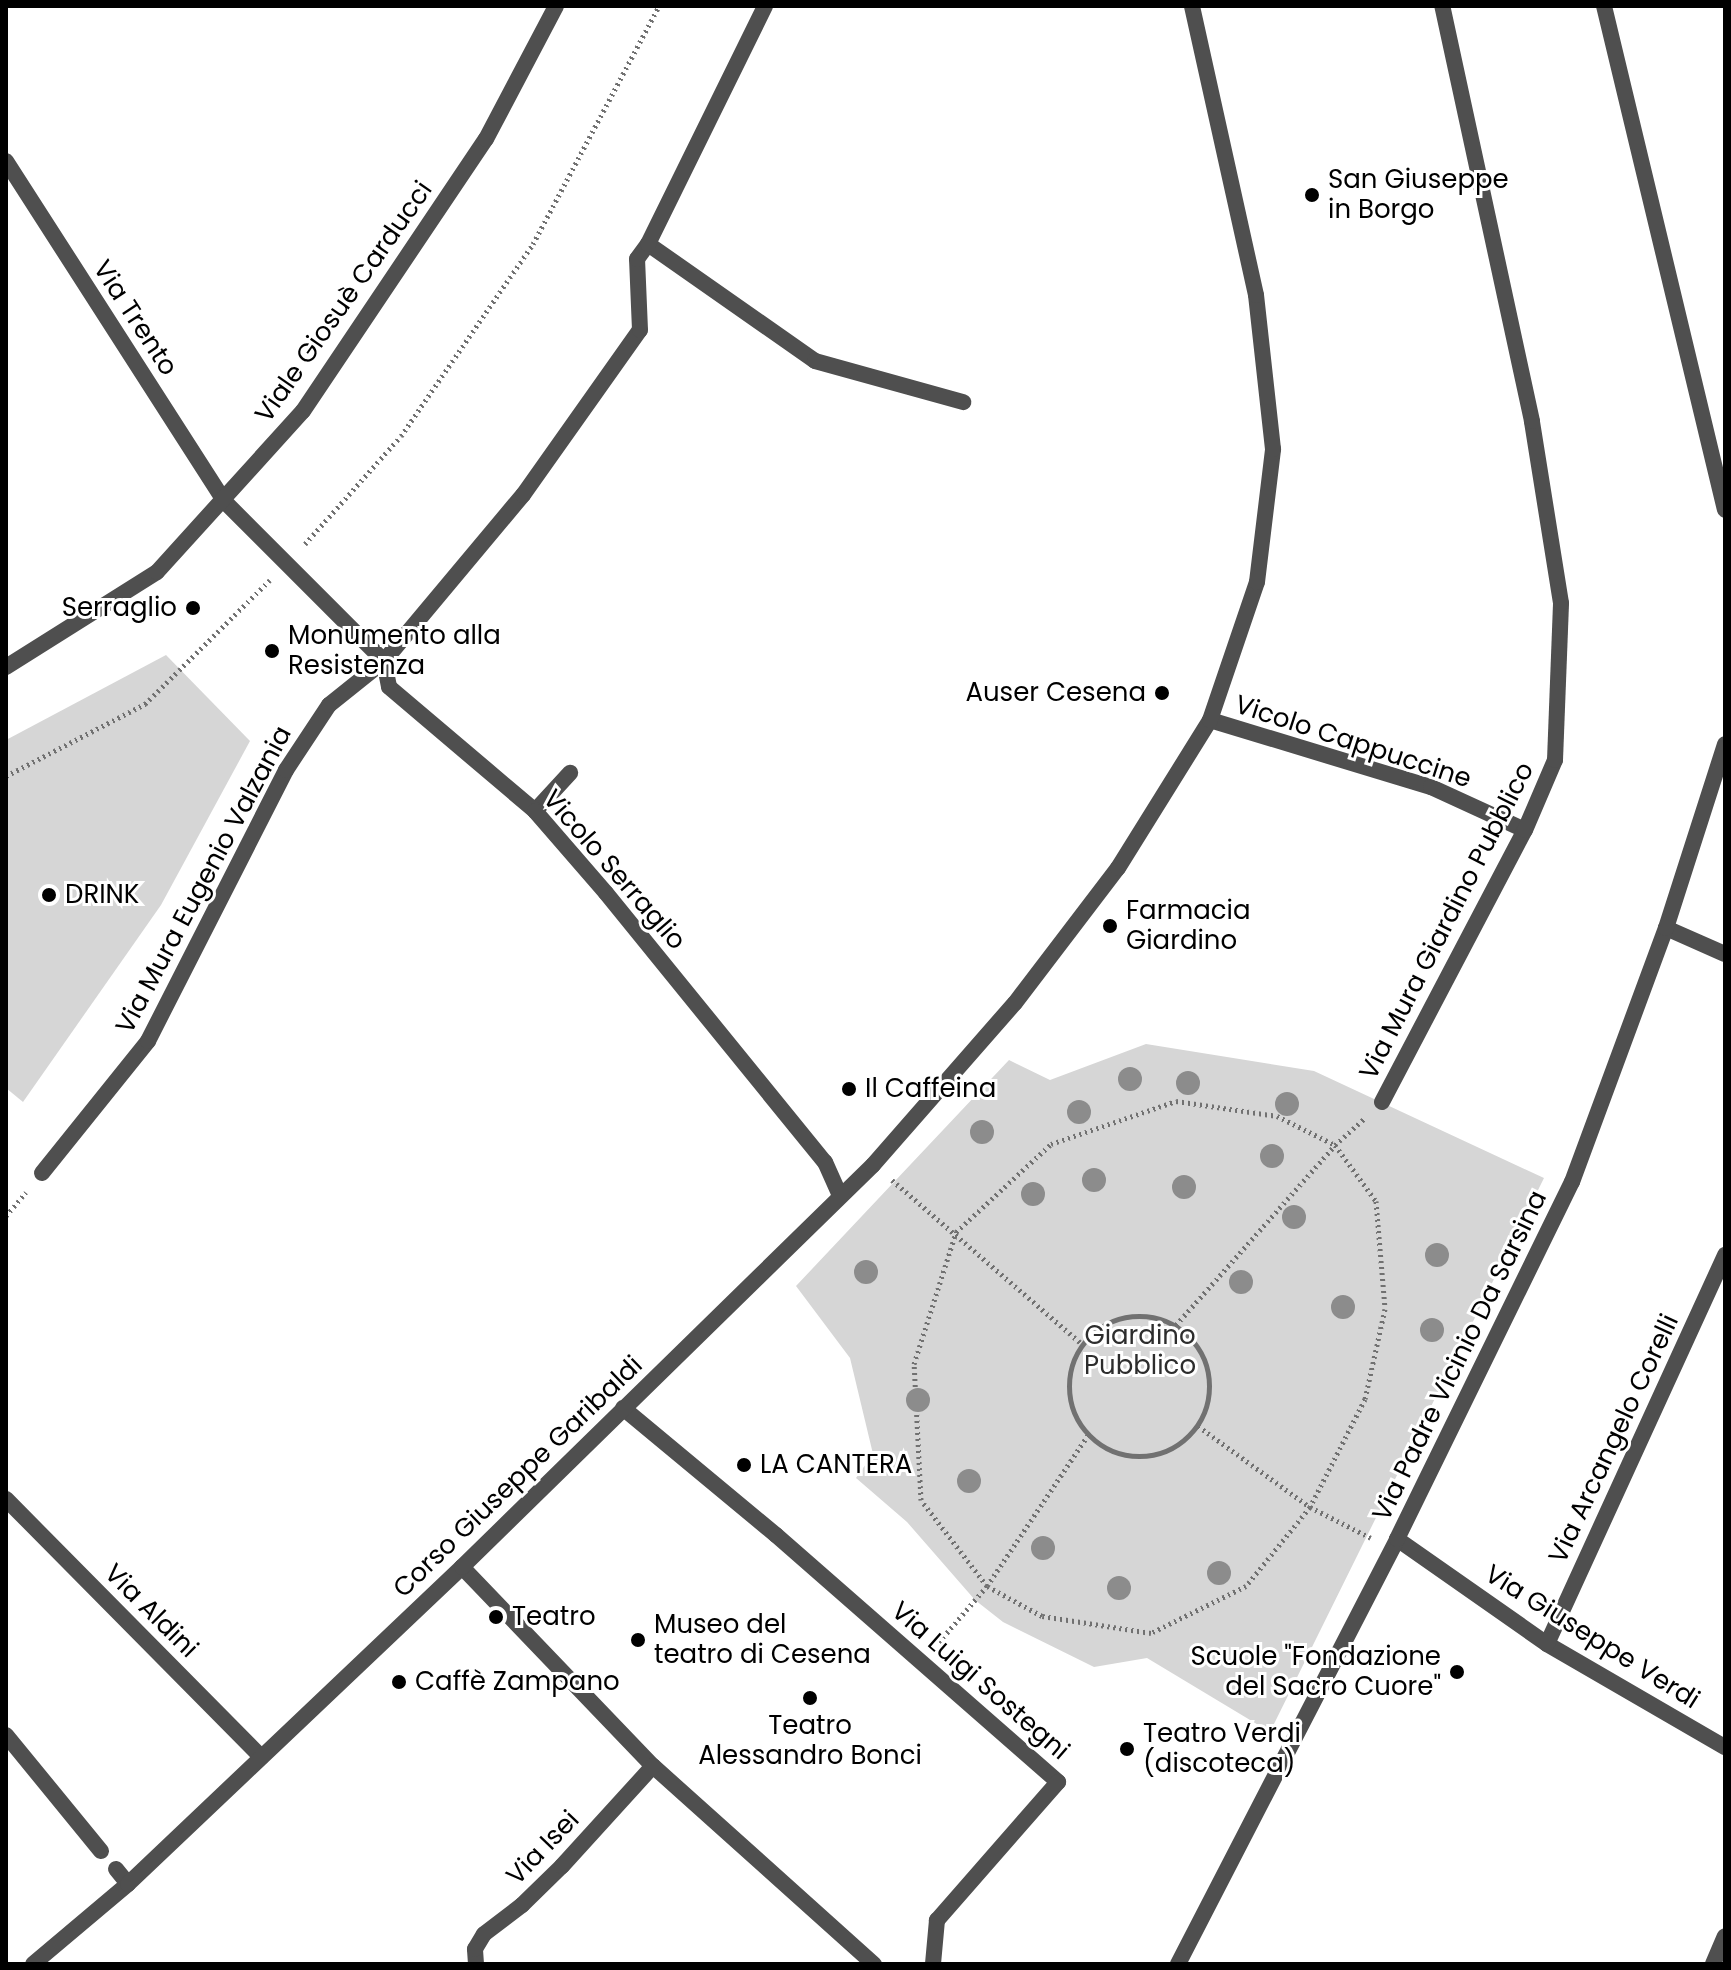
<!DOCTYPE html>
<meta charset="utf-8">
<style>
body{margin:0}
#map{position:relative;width:1731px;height:1970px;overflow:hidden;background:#fff;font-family:Poppins,sans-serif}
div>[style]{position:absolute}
.green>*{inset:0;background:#d6d6d6}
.path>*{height:5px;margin-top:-2.5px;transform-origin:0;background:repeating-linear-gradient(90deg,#717171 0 2px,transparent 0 6px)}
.path>.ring{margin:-2.5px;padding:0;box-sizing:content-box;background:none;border:5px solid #717171;border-radius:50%}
.pedestrian>*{height:16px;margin:-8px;padding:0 8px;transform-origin:8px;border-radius:8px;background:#4f4f4f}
.minor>*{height:16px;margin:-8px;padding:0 8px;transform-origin:8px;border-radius:8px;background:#4f4f4f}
.tertiary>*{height:16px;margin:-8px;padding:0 8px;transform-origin:8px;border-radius:8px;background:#4f4f4f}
.trees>*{width:24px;height:24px;margin:-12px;border-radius:50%;background:#8c8c8c}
.dots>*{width:22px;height:22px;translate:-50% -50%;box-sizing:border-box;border:4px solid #fff;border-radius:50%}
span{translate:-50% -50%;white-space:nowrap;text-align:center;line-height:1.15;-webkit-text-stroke:6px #fff;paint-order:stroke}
.poi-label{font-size:26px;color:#000}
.left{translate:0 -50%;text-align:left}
.right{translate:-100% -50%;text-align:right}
.street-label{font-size:26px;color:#000}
.park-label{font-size:26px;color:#2d2d2d}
.frame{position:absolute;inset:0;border:8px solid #000;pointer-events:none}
</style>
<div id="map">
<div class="green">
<div style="clip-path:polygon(166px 655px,250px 741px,161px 905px,23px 1102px,6px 1088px,6px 740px)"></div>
<div style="clip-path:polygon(1146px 1044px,1314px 1071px,1544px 1178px,1270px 1732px,1147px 1658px,1094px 1667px,1003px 1622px,975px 1600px,907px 1522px,856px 1478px,873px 1454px,850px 1358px,796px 1286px,1009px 1060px,1050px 1080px)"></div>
</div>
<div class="path">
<div style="left:305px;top:544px;width:144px;rotate:-48.4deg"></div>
<div style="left:401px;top:436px;width:233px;rotate:-55.5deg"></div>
<div style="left:533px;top:244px;width:269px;rotate:-62.1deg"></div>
<div style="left:6px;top:776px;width:157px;rotate:-27.4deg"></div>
<div style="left:145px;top:704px;width:176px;rotate:-44.8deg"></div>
<div style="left:1176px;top:1101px;width:102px;rotate:8.4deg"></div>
<div style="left:1277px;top:1116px;width:65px;rotate:26.6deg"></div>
<div style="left:1335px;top:1145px;width:69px;rotate:53.8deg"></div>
<div style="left:1376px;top:1201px;width:108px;rotate:85.2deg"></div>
<div style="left:1385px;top:1309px;width:92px;rotate:102.5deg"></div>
<div style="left:1365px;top:1399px;width:121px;rotate:117deg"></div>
<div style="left:1310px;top:1507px;width:102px;rotate:129deg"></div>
<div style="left:1246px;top:1586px;width:106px;rotate:153.7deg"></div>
<div style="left:1151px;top:1633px;width:110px;rotate:-171.1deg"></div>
<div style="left:1042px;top:1616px;width:63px;rotate:-151.4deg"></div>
<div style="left:987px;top:1586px;width:108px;rotate:-127.5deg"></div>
<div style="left:921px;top:1500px;width:136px;rotate:-92.9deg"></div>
<div style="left:914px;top:1364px;width:139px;rotate:-72.3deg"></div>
<div style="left:956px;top:1232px;width:129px;rotate:-42.8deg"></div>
<div style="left:1051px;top:1144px;width:132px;rotate:-19deg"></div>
<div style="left:892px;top:1180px;width:251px;rotate:40.8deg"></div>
<div style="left:6px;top:1216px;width:31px;rotate:-50deg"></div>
<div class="ring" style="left:1069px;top:1316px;width:135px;height:135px"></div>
<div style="left:1176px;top:1325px;width:240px;rotate:-48.5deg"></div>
<div style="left:1335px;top:1145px;width:39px;rotate:-42deg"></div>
<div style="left:1198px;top:1426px;width:138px;rotate:35.9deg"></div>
<div style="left:1310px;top:1507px;width:68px;rotate:26.9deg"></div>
<div style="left:939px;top:1642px;width:74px;rotate:-49.4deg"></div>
<div style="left:987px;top:1586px;width:182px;rotate:-56.2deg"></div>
</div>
<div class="pedestrian">
<div style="left:535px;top:811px;width:52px;rotate:-47.4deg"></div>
<div style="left:606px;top:893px;width:347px;rotate:50.9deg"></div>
<div style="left:825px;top:1162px;width:37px;rotate:66deg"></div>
</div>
<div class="minor">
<div style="left:6px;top:161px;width:404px;rotate:57.3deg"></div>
<div style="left:224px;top:501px;width:226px;rotate:45deg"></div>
<div style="left:384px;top:661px;width:26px;rotate:79deg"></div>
<div style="left:389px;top:687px;width:192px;rotate:40.3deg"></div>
<div style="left:535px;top:811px;width:108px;rotate:49.1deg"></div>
<div style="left:648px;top:244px;width:204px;rotate:35deg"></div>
<div style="left:815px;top:361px;width:154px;rotate:15.5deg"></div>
<div style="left:1210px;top:720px;width:231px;rotate:16.9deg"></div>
<div style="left:1431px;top:787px;width:103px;rotate:24.6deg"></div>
<div style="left:1666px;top:928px;width:64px;rotate:23.8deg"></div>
<div style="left:1382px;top:1102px;width:307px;rotate:-62.3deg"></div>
<div style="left:1525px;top:830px;width:76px;rotate:-66.8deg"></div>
<div style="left:1555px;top:760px;width:157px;rotate:-87.8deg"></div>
<div style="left:1561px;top:603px;width:184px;rotate:-99.1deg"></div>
<div style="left:1532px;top:421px;width:425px;rotate:-102.2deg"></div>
<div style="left:42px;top:1173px;width:169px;rotate:-51.2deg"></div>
<div style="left:148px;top:1041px;width:304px;rotate:-63deg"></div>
<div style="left:286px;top:770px;width:78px;rotate:-56.5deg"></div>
<div style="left:329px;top:705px;width:70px;rotate:-38.7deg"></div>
<div style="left:384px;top:661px;width:217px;rotate:-50.1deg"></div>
<div style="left:523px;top:495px;width:202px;rotate:-54.7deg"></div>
<div style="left:640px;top:330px;width:71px;rotate:-92.4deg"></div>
<div style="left:637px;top:259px;width:19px;rotate:-54deg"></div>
<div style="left:648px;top:244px;width:265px;rotate:-63.8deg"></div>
<div style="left:623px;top:1408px;width:199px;rotate:39.7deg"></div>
<div style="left:776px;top:1535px;width:375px;rotate:41.2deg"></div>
<div style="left:1058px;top:1782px;width:184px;rotate:131.2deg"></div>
<div style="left:937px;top:1920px;width:44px;rotate:95.2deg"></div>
<div style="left:6px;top:1499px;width:363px;rotate:45.3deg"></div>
<div style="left:1397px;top:1539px;width:183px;rotate:35deg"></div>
<div style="left:1547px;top:1644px;width:206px;rotate:30.1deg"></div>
<div style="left:462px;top:1567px;width:276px;rotate:46.2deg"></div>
<div style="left:653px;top:1766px;width:297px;rotate:41.9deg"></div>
<div style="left:1547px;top:1644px;width:428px;rotate:-65.4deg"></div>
<div style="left:6px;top:1735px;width:150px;rotate:50.7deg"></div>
<div style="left:116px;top:1869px;width:19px;rotate:51deg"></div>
<div style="left:33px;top:1964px;width:124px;rotate:-40.1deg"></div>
<div style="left:128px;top:1884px;width:460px;rotate:-43.5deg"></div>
<div style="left:462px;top:1567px;width:575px;rotate:-44.37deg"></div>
<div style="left:873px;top:1165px;width:215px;rotate:-48.8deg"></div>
<div style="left:1015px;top:1003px;width:170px;rotate:-52.7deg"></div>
<div style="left:1118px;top:868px;width:174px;rotate:-58.1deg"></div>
<div style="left:1210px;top:720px;width:146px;rotate:-71.2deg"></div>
<div style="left:1257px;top:582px;width:134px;rotate:-83.1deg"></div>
<div style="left:1273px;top:449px;width:155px;rotate:-96.3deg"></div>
<div style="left:1256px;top:295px;width:296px;rotate:-102.5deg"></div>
<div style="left:476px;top:1964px;width:15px;rotate:-94deg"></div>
<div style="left:475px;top:1949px;width:17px;rotate:-59deg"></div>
<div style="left:484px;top:1934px;width:48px;rotate:-37.3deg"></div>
<div style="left:522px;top:1905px;width:56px;rotate:-44.3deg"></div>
<div style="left:562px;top:1866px;width:135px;rotate:-47.7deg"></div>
<div style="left:1713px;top:1964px;width:30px;rotate:-67deg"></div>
</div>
<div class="tertiary">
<div style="left:1604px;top:6px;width:518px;rotate:76.5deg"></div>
<div style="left:6px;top:667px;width:178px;rotate:-32.2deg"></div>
<div style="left:157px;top:572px;width:217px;rotate:-47.8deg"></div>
<div style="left:303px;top:411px;width:328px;rotate:-56.1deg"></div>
<div style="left:486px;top:139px;width:150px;rotate:-62.2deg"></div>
<div style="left:1178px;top:1964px;width:478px;rotate:-62.7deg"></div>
<div style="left:1397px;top:1539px;width:398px;rotate:-63.9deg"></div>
<div style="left:1572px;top:1182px;width:271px;rotate:-69.7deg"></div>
<div style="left:1666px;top:928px;width:193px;rotate:-72.2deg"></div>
</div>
<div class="trees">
<div style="left:1130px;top:1079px"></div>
<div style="left:1188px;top:1083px"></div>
<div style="left:1287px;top:1104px"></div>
<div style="left:1079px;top:1112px"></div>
<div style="left:982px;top:1132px"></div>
<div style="left:1272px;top:1156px"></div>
<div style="left:1094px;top:1180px"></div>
<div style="left:1184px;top:1187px"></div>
<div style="left:1033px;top:1194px"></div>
<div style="left:1294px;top:1217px"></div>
<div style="left:1437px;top:1255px"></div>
<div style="left:866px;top:1272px"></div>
<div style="left:1241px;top:1282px"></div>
<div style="left:1343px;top:1307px"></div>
<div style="left:1432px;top:1330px"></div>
<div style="left:918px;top:1400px"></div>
<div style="left:969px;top:1481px"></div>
<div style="left:1043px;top:1548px"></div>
<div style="left:1219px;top:1573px"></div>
<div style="left:1119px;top:1588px"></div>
</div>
<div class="dots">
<div style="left:1312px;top:195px;background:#000"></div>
<div style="left:193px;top:608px;background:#000"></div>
<div style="left:272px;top:651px;background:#000"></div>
<div style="left:1162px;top:693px;background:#000"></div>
<div style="left:49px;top:895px;background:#000"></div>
<div style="left:1110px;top:926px;background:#000"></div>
<div style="left:849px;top:1089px;background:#000"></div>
<div style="left:744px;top:1465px;background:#000"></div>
<div style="left:496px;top:1617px;background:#000"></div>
<div style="left:638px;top:1640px;background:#000"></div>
<div style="left:1457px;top:1672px;background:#000"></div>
<div style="left:399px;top:1682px;background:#000"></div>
<div style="left:810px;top:1698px;background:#000"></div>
<div style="left:1127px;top:1749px;background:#000"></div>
</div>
<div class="poi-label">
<span class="left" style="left:1328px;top:195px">San Giuseppe<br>in Borgo</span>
<span class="right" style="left:177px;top:608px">Serraglio</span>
<span class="left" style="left:288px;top:651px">Monumento alla<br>Resistenza</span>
<span class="right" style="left:1146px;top:693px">Auser Cesena</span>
<span class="left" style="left:65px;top:895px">DRINK</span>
<span class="left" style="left:1126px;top:926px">Farmacia<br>Giardino</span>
<span class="left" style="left:865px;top:1089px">Il Caffeina</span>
<span class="left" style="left:760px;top:1465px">LA CANTERA</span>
<span class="left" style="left:512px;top:1617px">Teatro</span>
<span class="left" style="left:654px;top:1640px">Museo del<br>teatro di Cesena</span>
<span class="right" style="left:1441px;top:1672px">Scuole "Fondazione<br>del Sacro Cuore"</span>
<span class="left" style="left:415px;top:1682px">Caffè Zampano</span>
<span style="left:810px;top:1741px">Teatro<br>Alessandro Bonci</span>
<span class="left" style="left:1143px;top:1749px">Teatro Verdi<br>(discoteca)</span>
</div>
<div class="street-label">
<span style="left:344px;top:302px;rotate:-55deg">Viale Giosuè Carducci</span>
<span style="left:135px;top:318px;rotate:57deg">Via Trento</span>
<span style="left:1353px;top:742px;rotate:18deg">Vicolo Cappuccine</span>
<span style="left:614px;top:870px;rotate:49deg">Vicolo Serraglio</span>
<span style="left:204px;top:880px;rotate:-62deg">Via Mura Eugenio Valzania</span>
<span style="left:1447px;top:921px;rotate:-63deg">Via Mura Giardino Pubblico</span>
<span style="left:1460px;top:1356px;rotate:-64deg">Via Padre Vicinio Da Sarsina</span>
<span style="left:1614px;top:1439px;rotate:-65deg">Via Arcangelo Corelli</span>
<span style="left:518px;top:1477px;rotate:-44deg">Corso Giuseppe Garibaldi</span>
<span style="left:151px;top:1611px;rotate:45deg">Via Aldini</span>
<span style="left:1592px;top:1637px;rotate:32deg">Via Giuseppe Verdi</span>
<span style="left:980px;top:1681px;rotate:41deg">Via Luigi Sostegni</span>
<span style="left:543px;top:1848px;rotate:-46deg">Via Isei</span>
</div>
<div class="park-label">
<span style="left:1140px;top:1351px">Giardino<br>Pubblico</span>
</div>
<div class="frame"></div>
</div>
